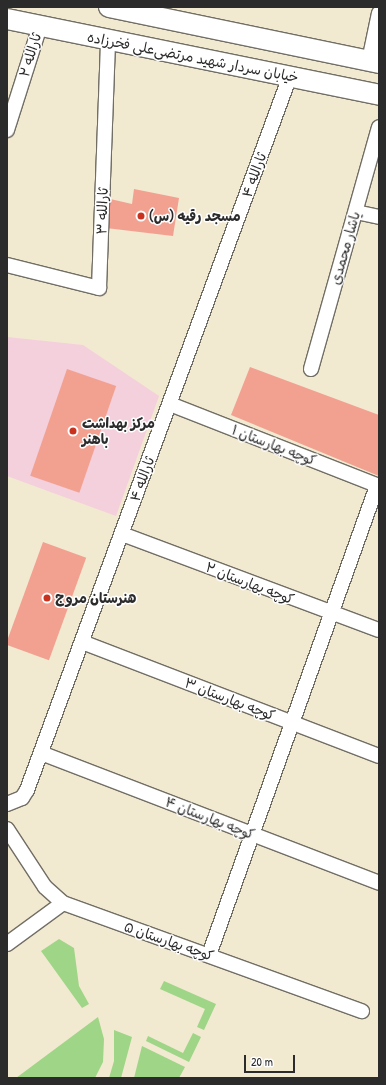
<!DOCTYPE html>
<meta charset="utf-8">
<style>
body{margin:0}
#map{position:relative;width:386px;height:1085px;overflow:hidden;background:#f2e9d1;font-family:"Patrick Hand","Playpen Sans Arabic",sans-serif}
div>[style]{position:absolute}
.built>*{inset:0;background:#f4cfdc}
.green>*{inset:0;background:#9fd586}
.building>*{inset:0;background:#f2a191;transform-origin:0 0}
.roads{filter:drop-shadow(1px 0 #716e65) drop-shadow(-1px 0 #716e65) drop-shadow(0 1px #716e65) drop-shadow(0 -1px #716e65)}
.street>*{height:14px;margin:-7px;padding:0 7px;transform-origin:7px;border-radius:7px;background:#fff}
.secondary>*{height:20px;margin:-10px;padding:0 10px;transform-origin:10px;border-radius:10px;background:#fff}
.dots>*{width:11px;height:11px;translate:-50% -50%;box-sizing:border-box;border:2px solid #fff;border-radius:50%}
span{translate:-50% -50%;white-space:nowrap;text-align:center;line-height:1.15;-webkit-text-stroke:3px #fff;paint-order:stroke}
.street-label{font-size:14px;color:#2b2b2b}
.poi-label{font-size:14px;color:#2b2b2b;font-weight:700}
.left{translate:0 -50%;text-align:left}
.frame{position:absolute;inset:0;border:8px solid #2b2b2b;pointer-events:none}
.scale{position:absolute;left:244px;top:1055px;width:51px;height:18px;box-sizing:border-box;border:2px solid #2b2b2b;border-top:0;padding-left:5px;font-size:12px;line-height:14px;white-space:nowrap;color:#2b2b2b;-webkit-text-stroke:3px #fff;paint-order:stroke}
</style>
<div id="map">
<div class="built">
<div style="clip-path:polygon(7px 337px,83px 345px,159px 396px,116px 516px,7px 476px)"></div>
</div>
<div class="green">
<div style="clip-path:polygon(59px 939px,74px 948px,79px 986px,89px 1004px,82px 1008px,41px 951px)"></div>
<div style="clip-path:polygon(164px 981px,216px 1004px,204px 1030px,197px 1027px,205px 1009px,160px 989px)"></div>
<div style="clip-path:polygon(98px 1017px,104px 1039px,103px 1062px,95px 1078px,16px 1078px)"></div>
<div style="clip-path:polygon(114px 1030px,132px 1037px,121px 1078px,109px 1078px,114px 1061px)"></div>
<div style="clip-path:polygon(193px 1033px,201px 1037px,189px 1062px,146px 1041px,148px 1036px,183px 1053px)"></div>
<div style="clip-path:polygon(142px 1046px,185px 1067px,179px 1078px,134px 1078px)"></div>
</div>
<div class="building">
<div style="clip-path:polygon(134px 189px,179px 198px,173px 236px,106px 228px,106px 198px,132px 204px)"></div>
<div style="clip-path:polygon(250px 367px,379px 415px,379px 476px,231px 415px)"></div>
<div style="left:67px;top:369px;width:52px;height:113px;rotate:19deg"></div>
<div style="left:43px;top:542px;width:46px;height:109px;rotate:20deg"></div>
</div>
<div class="roads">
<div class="street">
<div style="left:369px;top:61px;width:49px;rotate:-78.2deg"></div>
<div style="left:7px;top:130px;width:109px;rotate:-72.4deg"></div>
<div style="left:356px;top:212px;width:24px;rotate:12deg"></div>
<div style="left:7px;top:265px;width:95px;rotate:14deg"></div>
<div style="left:99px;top:288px;width:248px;rotate:-87.9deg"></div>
<div style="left:311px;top:369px;width:251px;rotate:-74.3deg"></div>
<div style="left:170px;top:404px;width:225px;rotate:21.4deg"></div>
<div style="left:122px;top:534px;width:274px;rotate:20.5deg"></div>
<div style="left:82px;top:642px;width:318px;rotate:21deg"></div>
<div style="left:41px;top:753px;width:362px;rotate:21deg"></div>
<div style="left:7px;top:804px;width:16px;rotate:-22deg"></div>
<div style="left:22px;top:798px;width:9px;rotate:-58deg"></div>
<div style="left:27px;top:790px;width:761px;rotate:-69.78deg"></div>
<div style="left:7px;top:829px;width:69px;rotate:56.8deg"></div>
<div style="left:45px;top:887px;width:24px;rotate:42deg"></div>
<div style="left:63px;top:903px;width:318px;rotate:19.9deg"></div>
<div style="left:7px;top:944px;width:69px;rotate:-36.2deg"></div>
<div style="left:209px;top:955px;width:499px;rotate:-70.3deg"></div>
</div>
<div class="secondary">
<div style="left:109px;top:7px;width:276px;rotate:11.7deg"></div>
<div style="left:7px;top:19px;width:380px;rotate:11.5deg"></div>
</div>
</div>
<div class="dots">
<div style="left:141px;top:216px;background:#c8321e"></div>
<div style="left:73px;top:431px;background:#c8321e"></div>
<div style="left:47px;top:598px;background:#c8321e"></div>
</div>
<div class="street-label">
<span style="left:30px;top:55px;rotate:-73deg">ثارالله ۲</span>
<span style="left:193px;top:57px;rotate:11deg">خیابان سردار شهید مرتضی‌علی فخرزاده</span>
<span style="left:254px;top:175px;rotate:-70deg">ثارالله ۴</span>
<span style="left:102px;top:211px;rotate:-88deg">ثارالله ۳</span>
<span style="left:345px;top:248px;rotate:-74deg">یاشار محمدی</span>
<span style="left:274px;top:445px;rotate:21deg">کوچه بهارستان ۱</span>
<span style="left:142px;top:479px;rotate:-70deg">ثارالله ۴</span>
<span style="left:250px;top:583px;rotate:21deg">کوچه بهارستان ۲</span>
<span style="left:230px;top:699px;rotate:21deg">کوچه بهارستان ۳</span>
<span style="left:210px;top:818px;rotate:21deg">کوچه بهارستان ۴</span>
<span style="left:169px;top:941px;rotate:19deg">کوچه بهارستان ۵</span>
</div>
<div class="poi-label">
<span class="left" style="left:149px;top:216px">مسجد رقیه (س)</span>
<span class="left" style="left:82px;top:431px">مرکز بهداشت<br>باهنر</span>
<span class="left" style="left:55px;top:598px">هنرستان مروج</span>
</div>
<div class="frame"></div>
<div class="scale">20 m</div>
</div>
